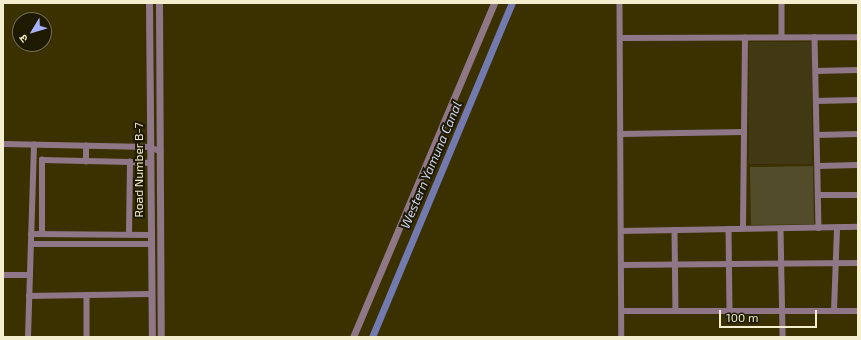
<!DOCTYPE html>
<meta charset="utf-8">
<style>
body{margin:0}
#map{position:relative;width:861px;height:340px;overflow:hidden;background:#3a3000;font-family:"Exo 2","Noto Sans Devanagari",sans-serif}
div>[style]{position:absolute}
.built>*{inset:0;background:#403913;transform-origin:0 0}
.green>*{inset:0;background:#534c2a;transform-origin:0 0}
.canal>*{height:7px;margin:-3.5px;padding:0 3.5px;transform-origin:3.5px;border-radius:3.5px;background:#737aaf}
.minor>*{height:5.5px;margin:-2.75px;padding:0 2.75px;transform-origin:2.75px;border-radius:2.75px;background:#8f7787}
.tertiary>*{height:7px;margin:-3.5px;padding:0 3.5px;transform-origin:3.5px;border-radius:3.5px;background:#8f7787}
span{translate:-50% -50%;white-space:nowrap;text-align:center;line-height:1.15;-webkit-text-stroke:4px #1e1901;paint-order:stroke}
.street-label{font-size:12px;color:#f4eecf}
.water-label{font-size:13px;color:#ccd2f2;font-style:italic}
.frame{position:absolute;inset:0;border:4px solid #f4eecf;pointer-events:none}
.north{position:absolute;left:12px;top:12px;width:40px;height:40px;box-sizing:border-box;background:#1e1901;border:1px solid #746e53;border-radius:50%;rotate:232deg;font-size:11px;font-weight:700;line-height:16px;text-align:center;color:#f4eecf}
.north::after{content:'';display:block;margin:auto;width:14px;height:18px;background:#a6b1fc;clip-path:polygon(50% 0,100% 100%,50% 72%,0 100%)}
.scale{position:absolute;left:719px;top:310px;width:98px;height:18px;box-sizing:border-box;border:2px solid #f4eecf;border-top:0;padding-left:5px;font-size:12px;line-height:14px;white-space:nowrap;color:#f4eecf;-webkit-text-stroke:3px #1e1901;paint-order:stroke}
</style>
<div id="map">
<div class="built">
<div style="left:812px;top:42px;width:122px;height:63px;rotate:90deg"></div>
</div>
<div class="green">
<div style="left:813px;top:166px;width:58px;height:63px;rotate:89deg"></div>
</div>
<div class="canal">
<div style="left:372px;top:337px;width:362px;rotate:-67.3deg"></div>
</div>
<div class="minor">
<div style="left:620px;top:3px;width:334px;rotate:89.7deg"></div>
<div style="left:782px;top:3px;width:34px;rotate:90deg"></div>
<div style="left:815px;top:37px;width:191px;rotate:88.8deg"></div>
<div style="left:620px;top:38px;width:238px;rotate:-0.2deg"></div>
<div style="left:816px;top:71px;width:42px;rotate:-1.4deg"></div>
<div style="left:816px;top:101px;width:42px;rotate:-1.4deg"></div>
<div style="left:620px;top:134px;width:124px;rotate:-0.9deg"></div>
<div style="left:817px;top:135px;width:41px;rotate:-1.4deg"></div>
<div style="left:3px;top:144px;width:146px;rotate:1.2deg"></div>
<div style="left:149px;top:147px;width:12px;rotate:20deg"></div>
<div style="left:86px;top:162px;width:16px;rotate:-90deg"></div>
<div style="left:818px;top:166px;width:40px;rotate:-1.4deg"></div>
<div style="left:818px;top:195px;width:40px"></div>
<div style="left:729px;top:229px;width:82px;rotate:89.3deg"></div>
<div style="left:743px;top:229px;width:191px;rotate:-89.4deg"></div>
<div style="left:781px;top:229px;width:108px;rotate:88.9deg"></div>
<div style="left:675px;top:230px;width:81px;rotate:89.3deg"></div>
<div style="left:621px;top:231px;width:237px;rotate:-1deg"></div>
<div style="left:31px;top:234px;width:119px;rotate:0.5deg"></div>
<div style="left:42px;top:234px;width:74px;rotate:-90deg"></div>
<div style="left:42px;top:160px;width:88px;rotate:1.3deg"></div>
<div style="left:129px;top:234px;width:72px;rotate:-89.2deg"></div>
<div style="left:130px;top:162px;width:20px;rotate:3deg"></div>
<div style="left:31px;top:244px;width:119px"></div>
<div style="left:621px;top:265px;width:237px;rotate:-0.5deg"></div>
<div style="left:3px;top:275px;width:27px"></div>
<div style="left:87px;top:295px;width:42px;rotate:90deg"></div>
<div style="left:29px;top:296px;width:121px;rotate:-0.9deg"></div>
<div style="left:622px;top:311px;width:236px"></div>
<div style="left:834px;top:311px;width:83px;rotate:-87.9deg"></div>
<div style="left:28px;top:337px;width:192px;rotate:-88.2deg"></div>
</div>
<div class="tertiary">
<div style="left:149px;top:3px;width:334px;rotate:89.5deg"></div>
<div style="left:159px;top:3px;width:334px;rotate:89.7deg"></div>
<div style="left:353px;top:337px;width:363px;rotate:-67.1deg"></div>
</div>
<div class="street-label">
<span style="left:139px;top:170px;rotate:-90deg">Road Number B-7</span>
</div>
<div class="water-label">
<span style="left:431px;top:165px;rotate:-67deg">Western Yamuna Canal</span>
</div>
<div class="frame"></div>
<div class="north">उ</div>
<div class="scale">100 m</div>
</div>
